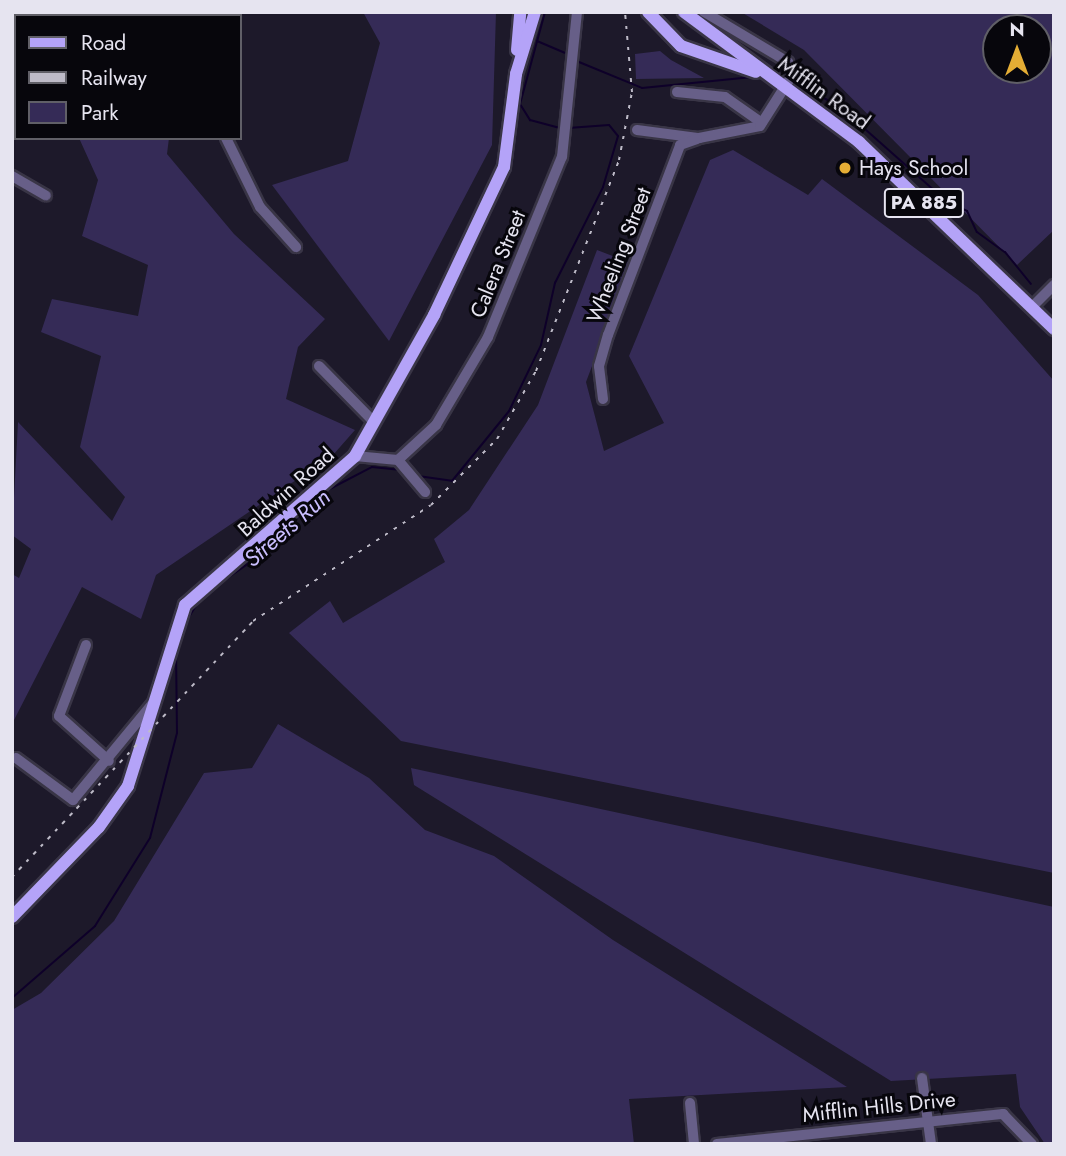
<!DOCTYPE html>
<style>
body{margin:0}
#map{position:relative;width:1066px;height:1156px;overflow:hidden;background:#1d192a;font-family:Jost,sans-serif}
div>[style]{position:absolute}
.green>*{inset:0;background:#352b57}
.stream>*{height:2px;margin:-1px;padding:0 1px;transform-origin:1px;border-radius:1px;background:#0e0029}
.roads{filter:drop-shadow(2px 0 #393546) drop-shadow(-2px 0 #393546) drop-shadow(0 2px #393546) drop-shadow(0 -2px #393546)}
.minor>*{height:10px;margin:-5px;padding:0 5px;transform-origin:5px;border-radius:5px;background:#675f88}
.major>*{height:12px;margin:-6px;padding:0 6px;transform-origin:6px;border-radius:6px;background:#b4a3f8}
.rail>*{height:2px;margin-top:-1px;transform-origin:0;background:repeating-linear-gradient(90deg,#bebbc8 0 3.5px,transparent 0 10.5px)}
.dots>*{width:19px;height:19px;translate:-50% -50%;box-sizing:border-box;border:4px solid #07060c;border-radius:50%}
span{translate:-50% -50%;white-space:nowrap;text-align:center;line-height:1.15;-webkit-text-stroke:6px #07060c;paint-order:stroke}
.shield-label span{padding:2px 5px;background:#07060c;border:2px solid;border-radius:5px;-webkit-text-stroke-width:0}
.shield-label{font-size:19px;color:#e6e4f0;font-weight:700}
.street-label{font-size:21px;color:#e6e4f0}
.poi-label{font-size:21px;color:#e6e4f0}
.left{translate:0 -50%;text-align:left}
.water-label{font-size:23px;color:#c9befe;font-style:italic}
.frame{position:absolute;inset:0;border:14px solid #e6e4f0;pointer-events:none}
.legend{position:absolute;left:14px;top:14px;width:228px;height:126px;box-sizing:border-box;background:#07060c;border:2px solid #605f67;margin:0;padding:9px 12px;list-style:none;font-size:21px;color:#e6e4f0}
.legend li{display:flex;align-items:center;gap:14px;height:35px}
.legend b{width:35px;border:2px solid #605f67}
.north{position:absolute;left:982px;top:14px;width:70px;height:70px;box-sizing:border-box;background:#07060c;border:2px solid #605f67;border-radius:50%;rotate:0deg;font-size:19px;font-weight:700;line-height:28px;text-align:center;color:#e6e4f0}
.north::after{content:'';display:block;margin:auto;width:24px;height:32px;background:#e4ad35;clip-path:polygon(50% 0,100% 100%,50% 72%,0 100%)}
</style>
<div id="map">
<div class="green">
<div style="clip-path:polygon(363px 12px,496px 12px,492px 145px,389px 341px,272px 185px,348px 161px,380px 43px)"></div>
<div style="clip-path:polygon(evenodd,741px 12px,1054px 12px,1054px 230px,1017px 265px,804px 50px,741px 12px,1038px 28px,1038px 70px,996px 70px,996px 28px,1038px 28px)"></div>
<div style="clip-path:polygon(660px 51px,671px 60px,704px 78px,636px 79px,635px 54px)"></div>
<div style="clip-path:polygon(79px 138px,169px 138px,167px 154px,234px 234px,325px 319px,298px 347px,286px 399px,355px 430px,333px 455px,156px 575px,141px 619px,82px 587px,12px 724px,12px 574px,19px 578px,31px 549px,12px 535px,18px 422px,112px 521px,125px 497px,80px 447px,101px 356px,41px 332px,52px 299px,138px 316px,148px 265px,82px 236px,98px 180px)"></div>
<div style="clip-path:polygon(733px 150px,808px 195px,822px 179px,978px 295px,1054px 381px,1054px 873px,401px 741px,289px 633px,330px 601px,343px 623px,445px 562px,434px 539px,469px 510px,538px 405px,597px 250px,631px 263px,586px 382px,604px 451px,664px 423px,629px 356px,710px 160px)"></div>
<div style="clip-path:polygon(278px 724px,369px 778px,425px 830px,494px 856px,613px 940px,847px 1087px,629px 1099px,634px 1144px,12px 1144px,12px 1010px,41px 993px,114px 921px,204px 773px,252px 768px)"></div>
<div style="clip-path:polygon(411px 768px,1054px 907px,1054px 1144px,1045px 1144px,1020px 1107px,1016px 1074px,891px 1081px,414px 785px)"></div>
</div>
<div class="stream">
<div style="left:545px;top:12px;width:95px;rotate:105.2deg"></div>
<div style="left:520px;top:104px;width:19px;rotate:58deg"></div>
<div style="left:530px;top:120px;width:30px;rotate:15deg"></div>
<div style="left:537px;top:41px;width:30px;rotate:23deg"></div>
<div style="left:579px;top:62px;width:68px;rotate:22.4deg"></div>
<div style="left:642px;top:88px;width:111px;rotate:-5.7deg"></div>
<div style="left:801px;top:86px;width:43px;rotate:27.8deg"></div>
<div style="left:839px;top:106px;width:144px;rotate:41.6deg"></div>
<div style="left:947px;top:202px;width:22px;rotate:24deg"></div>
<div style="left:967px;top:211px;width:23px;rotate:65deg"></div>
<div style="left:977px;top:232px;width:34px;rotate:36deg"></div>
<div style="left:1005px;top:252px;width:41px;rotate:50.9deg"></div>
<div style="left:418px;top:476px;width:34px;rotate:8deg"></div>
<div style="left:452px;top:481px;width:90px;rotate:-50.8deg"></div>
<div style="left:509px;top:411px;width:73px;rotate:-64.1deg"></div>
<div style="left:541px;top:345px;width:64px;rotate:-77.3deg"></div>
<div style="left:555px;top:283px;width:107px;rotate:-63.4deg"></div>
<div style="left:603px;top:187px;width:53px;rotate:-73.6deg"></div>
<div style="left:618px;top:136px;width:14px;rotate:-129deg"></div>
<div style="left:609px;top:125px;width:41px;rotate:175.8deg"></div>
<div style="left:213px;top:588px;width:55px;rotate:-34.6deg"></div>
<div style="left:258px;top:557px;width:91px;rotate:-45deg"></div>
<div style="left:322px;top:493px;width:56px;rotate:-27.5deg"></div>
<div style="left:372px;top:467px;width:27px;rotate:6deg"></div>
<div style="left:187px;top:620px;width:22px;rotate:-58deg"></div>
<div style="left:12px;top:998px;width:110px;rotate:-40.9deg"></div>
<div style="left:95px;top:926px;width:104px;rotate:-58deg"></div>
<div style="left:150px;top:838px;width:108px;rotate:-75.6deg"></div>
<div style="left:177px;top:733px;width:78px;rotate:-90.7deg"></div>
</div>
<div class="roads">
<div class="minor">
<div style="left:162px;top:12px;width:4px;rotate:63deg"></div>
<div style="left:677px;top:92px;width:48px;rotate:5.9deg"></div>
<div style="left:725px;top:97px;width:45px;rotate:35.1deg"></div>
<div style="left:637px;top:130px;width:63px;rotate:7.4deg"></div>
<div style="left:699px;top:138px;width:62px;rotate:-11.1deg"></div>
<div style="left:760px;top:126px;width:58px;rotate:-57.7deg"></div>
<div style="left:791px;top:77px;width:15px;rotate:-101deg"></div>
<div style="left:788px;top:62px;width:98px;rotate:-149.2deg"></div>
<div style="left:226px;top:138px;width:77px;rotate:63.8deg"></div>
<div style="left:260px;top:207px;width:54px;rotate:48deg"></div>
<div style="left:12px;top:176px;width:39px;rotate:30deg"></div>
<div style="left:1032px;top:307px;width:31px;rotate:-45deg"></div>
<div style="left:319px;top:366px;width:76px;rotate:45.5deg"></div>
<div style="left:603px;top:399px;width:33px;rotate:-97deg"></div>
<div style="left:599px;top:366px;width:32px;rotate:-74deg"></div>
<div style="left:608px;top:335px;width:203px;rotate:-69.2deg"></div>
<div style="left:680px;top:145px;width:18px;rotate:-19deg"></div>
<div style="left:355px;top:456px;width:43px;rotate:5.3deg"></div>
<div style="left:398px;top:460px;width:52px;rotate:-42.6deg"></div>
<div style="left:436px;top:425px;width:102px;rotate:-59.4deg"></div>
<div style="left:488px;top:337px;width:195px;rotate:-67.7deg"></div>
<div style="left:562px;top:157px;width:146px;rotate:-84.1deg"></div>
<div style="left:398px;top:460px;width:42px;rotate:49.8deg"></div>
<div style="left:86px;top:645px;width:76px;rotate:110.8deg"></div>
<div style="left:59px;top:716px;width:67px;rotate:42deg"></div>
<div style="left:16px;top:758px;width:71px;rotate:36.4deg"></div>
<div style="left:73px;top:800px;width:124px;rotate:-50.5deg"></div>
<div style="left:922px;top:1078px;width:67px;rotate:82.2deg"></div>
<div style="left:690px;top:1103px;width:41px;rotate:84.4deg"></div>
<div style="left:717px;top:1144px;width:288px;rotate:-6deg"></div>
<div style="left:1003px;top:1114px;width:42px;rotate:46deg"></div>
</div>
<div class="major">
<div style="left:648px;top:12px;width:47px;rotate:45.9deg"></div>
<div style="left:681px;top:46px;width:79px;rotate:19.1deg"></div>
<div style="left:684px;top:12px;width:218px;rotate:36.6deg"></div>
<div style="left:859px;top:142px;width:270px;rotate:43.8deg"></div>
<div style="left:517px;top:50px;width:38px;rotate:-85deg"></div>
<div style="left:12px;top:917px;width:125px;rotate:-46deg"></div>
<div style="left:99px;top:827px;width:50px;rotate:-54.7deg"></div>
<div style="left:128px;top:786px;width:190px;rotate:-72.5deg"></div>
<div style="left:185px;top:605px;width:226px;rotate:-41.2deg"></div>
<div style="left:355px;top:456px;width:162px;rotate:-60.7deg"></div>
<div style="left:434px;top:315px;width:164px;rotate:-64.7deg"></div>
<div style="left:504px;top:167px;width:94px;rotate:-82.6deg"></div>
<div style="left:516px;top:74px;width:65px;rotate:-73deg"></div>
</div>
</div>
<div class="rail">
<div style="left:12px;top:877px;width:352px;rotate:-46.7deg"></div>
<div style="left:253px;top:621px;width:212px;rotate:-33.1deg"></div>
<div style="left:431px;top:505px;width:93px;rotate:-45deg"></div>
<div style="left:497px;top:439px;width:78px;rotate:-60.2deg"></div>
<div style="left:536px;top:371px;width:227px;rotate:-68.5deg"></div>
<div style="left:619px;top:160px;width:69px;rotate:-79.2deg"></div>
<div style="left:632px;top:92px;width:80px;rotate:-95deg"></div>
</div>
<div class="dots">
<div style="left:845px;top:168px;background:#e4ad35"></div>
</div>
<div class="shield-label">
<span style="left:924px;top:203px">PA 885</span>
</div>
<div class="street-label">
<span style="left:824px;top:93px;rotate:36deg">Mifflin Road</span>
<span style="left:619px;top:255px;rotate:-69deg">Wheeling Street</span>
<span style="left:498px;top:264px;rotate:-68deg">Calera Street</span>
<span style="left:286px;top:492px;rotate:-42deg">Baldwin Road</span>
<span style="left:879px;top:1107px;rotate:-6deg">Mifflin Hills Drive</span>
</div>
<div class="poi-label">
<span class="left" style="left:859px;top:168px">Hays School</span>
</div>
<div class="water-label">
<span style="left:287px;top:528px;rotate:-41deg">Streets Run</span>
</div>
<div class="frame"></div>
<ul class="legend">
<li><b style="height:9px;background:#b4a3f8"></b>Road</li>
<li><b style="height:9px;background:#bebbc8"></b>Railway</li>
<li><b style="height:19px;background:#352b57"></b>Park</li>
</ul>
<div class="north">N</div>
</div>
